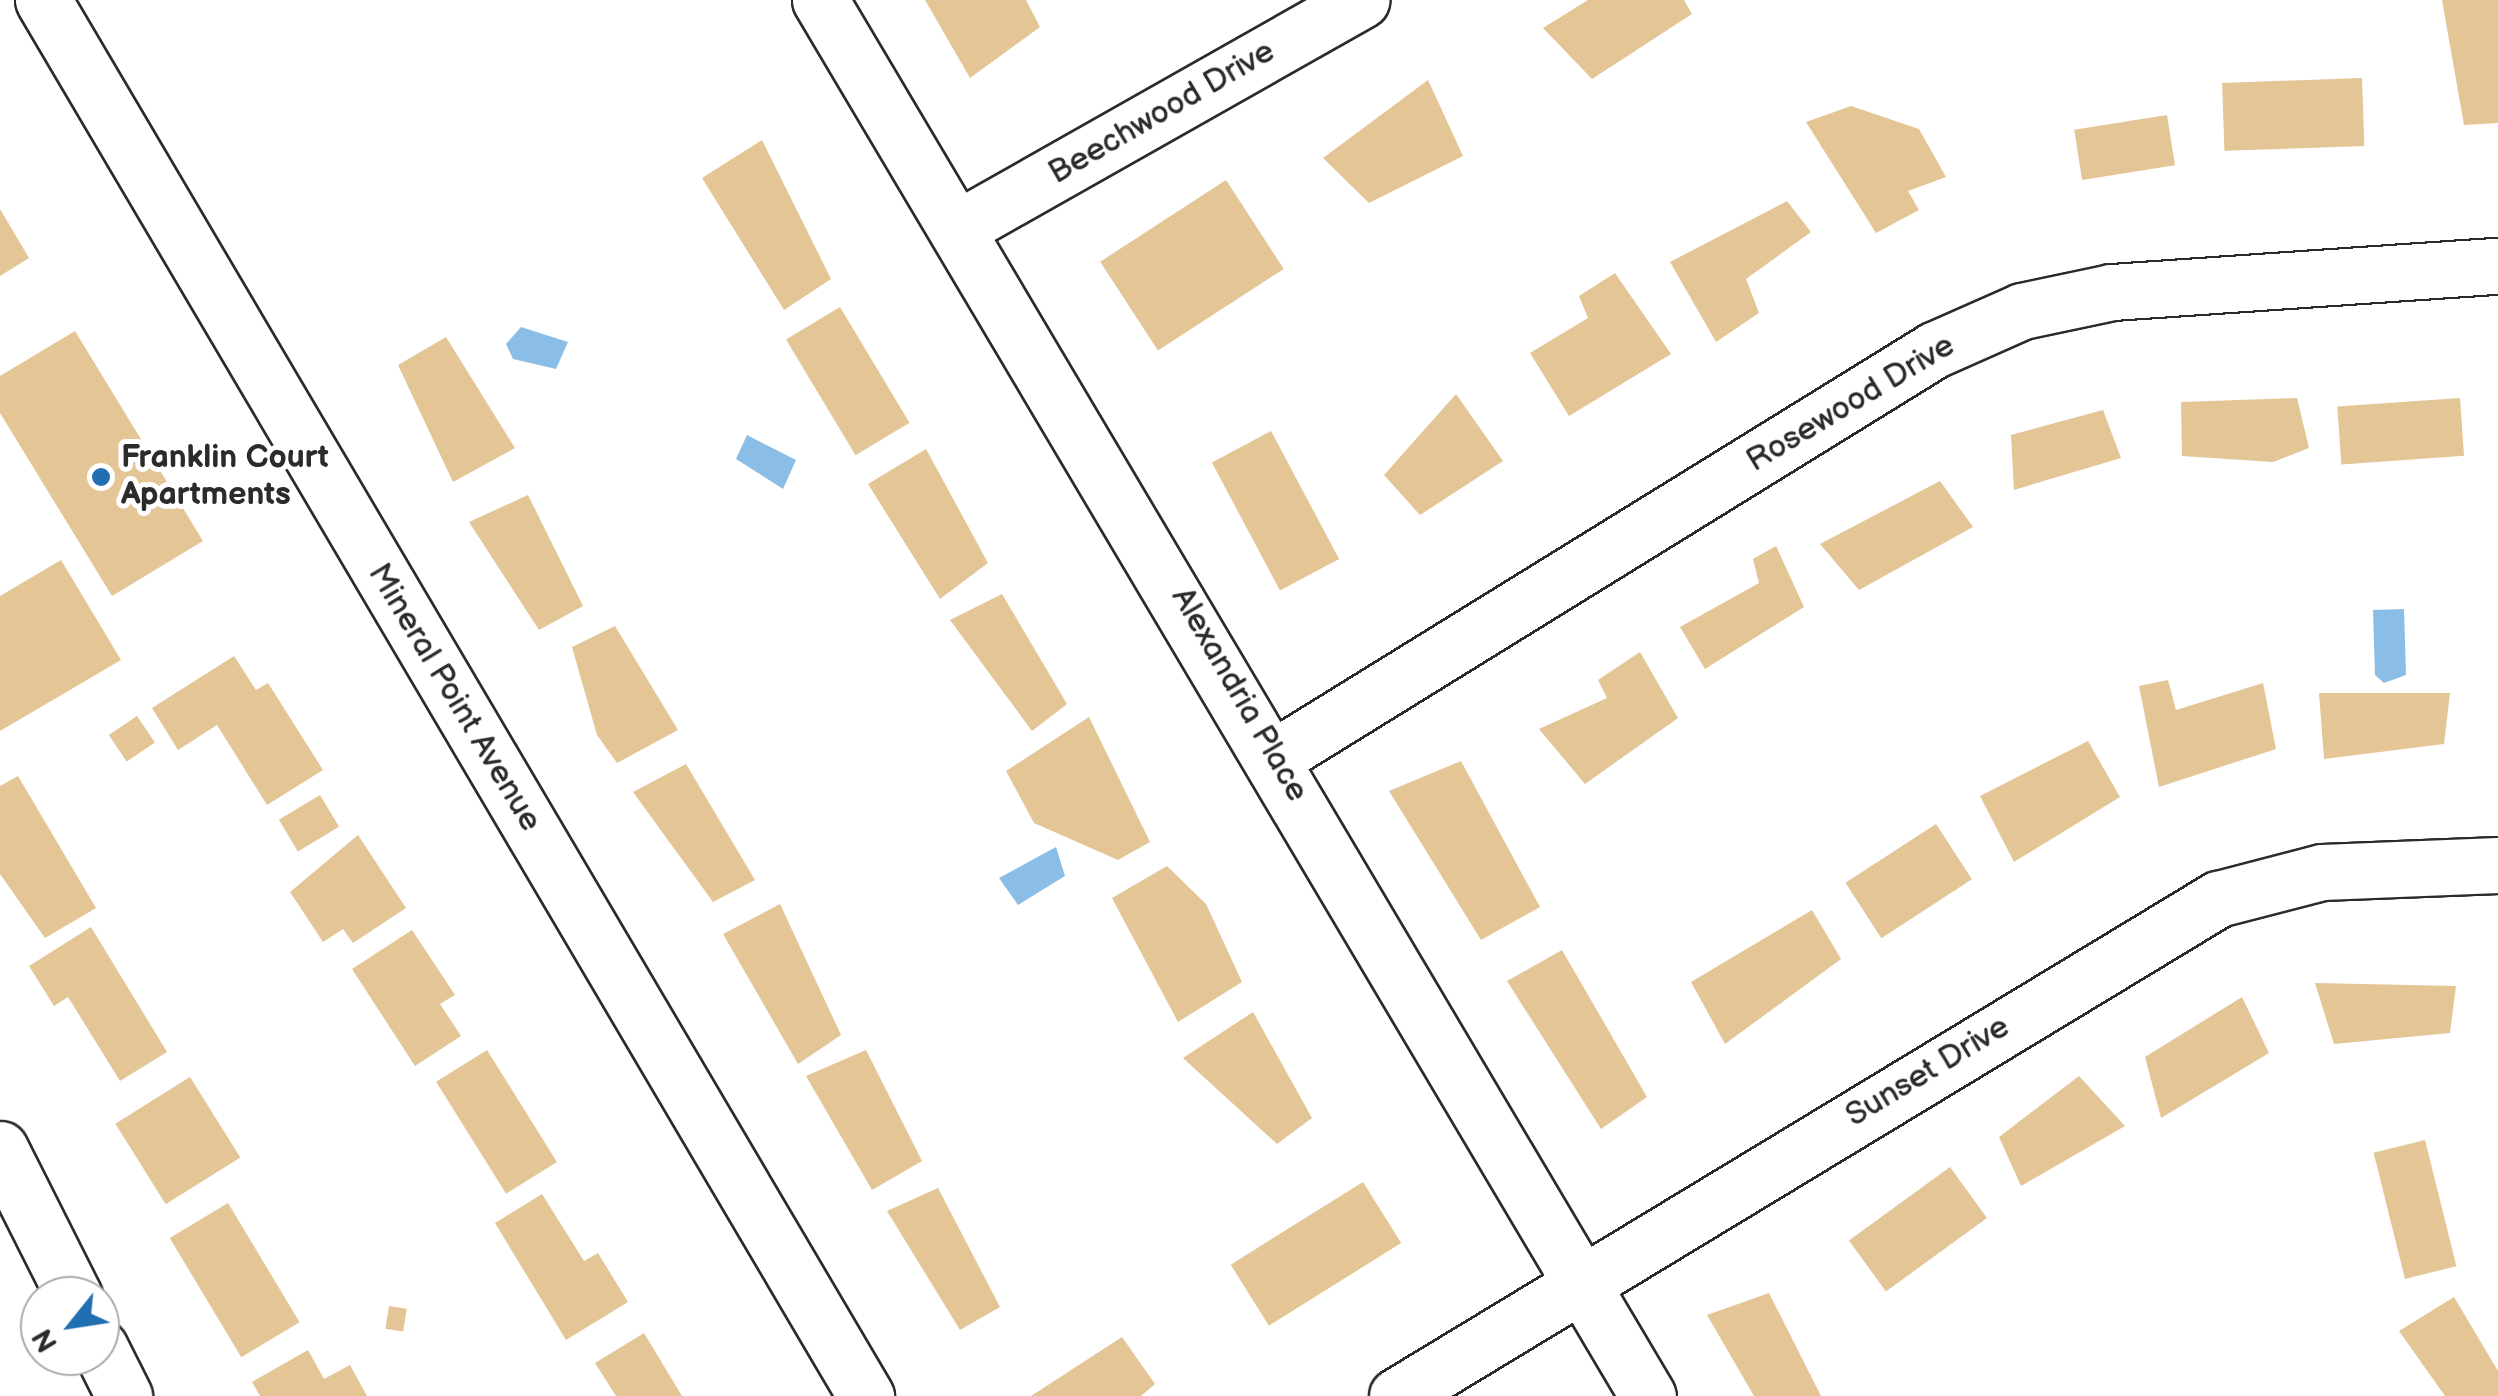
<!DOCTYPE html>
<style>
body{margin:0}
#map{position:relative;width:2498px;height:1396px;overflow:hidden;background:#fff;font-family:"Balsamiq Sans",sans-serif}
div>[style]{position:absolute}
.water>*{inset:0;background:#8abee7}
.building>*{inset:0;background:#e3c596;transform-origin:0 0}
.roads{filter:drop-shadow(2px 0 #2b2b2b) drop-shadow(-2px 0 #2b2b2b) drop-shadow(0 2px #2b2b2b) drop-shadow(0 -2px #2b2b2b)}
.minor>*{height:55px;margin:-27.5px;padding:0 27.5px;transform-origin:27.5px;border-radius:27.5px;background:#fff}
.dots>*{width:28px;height:28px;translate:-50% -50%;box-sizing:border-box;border:5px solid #fff;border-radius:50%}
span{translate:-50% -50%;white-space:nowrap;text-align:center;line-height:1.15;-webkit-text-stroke:10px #fff;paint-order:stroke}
.street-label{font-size:32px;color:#2b2b2b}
.poi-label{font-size:32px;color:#2b2b2b;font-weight:700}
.left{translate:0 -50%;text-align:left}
.north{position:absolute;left:20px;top:1276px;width:100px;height:100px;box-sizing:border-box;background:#fff;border:2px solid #aaa;border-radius:50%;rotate:240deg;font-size:28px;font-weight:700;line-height:40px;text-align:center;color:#2b2b2b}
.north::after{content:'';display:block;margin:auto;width:35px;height:45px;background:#1f6fb2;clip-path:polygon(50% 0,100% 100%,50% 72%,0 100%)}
</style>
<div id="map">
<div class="water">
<div style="clip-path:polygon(521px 327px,568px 342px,556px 369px,513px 359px,506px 344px)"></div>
<div style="clip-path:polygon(747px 435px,796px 460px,783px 489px,736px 459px)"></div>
<div style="clip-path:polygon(2404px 609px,2406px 675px,2384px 683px,2375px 675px,2373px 610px)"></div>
<div style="clip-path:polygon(1056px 847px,1065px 876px,1018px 905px,999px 878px)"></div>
</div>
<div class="building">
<div style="clip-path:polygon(925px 0,1026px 0,1040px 27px,970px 78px)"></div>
<div style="clip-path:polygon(1588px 0,1684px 0,1692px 14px,1592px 79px,1543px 28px)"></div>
<div style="clip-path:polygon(2442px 0,2498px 0,2498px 123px,2464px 125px)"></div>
<div style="left:2362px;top:78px;width:68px;height:140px;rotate:88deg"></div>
<div style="clip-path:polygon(1428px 80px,1463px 156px,1369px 203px,1323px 158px)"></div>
<div style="clip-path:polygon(1851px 106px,1919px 129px,1946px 177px,1908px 191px,1919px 210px,1876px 233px,1806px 122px)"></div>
<div style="left:2167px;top:115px;width:51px;height:94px;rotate:81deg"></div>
<div style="clip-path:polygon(762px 140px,831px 279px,784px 310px,702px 178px)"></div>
<div style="left:1226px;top:180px;width:106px;height:150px;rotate:57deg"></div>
<div style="clip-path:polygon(1787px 201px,1811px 232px,1746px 279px,1759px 313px,1716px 342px,1670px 262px)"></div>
<div style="clip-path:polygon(0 209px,29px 258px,0 276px)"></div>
<div style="clip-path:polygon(1615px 273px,1671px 354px,1569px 416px,1530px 353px,1588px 318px,1579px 296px)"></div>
<div style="left:840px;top:307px;width:135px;height:63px;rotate:59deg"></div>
<div style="clip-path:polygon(75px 331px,203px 541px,112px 596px,0 413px,0 376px)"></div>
<div style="clip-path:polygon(446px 337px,515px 448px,453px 482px,398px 365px)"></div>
<div style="clip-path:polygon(1456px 394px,1503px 461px,1420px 515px,1384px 475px)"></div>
<div style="clip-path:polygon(2297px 398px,2309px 448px,2273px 462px,2182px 456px,2181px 402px)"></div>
<div style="left:2460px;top:398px;width:58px;height:123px;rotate:86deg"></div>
<div style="clip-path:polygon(2103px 410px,2121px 458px,2014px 490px,2011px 435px)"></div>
<div style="left:1271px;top:431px;width:145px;height:67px;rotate:62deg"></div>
<div style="clip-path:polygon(926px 449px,988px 563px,940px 599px,868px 484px)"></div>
<div style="clip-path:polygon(1940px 481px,1973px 527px,1859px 590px,1820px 544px)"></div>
<div style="clip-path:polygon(528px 495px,583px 606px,539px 630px,469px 522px)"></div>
<div style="clip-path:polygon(1776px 546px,1804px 607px,1705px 669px,1680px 627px,1759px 583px,1753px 559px)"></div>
<div style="clip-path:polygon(61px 560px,121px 660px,0 731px,0 596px)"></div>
<div style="clip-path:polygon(1002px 594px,1067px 704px,1032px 731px,950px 620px)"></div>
<div style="clip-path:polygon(615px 626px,678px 730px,617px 763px,597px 735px,572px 647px)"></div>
<div style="clip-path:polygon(1640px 652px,1678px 718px,1585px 784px,1539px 729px,1607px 698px,1598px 680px)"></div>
<div style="clip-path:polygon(234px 656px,256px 690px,268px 683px,323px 770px,267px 805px,217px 725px,178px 750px,152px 708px)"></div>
<div style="clip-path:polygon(2168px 680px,2176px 710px,2263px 683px,2276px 749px,2159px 787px,2139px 686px)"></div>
<div style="clip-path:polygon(2319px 693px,2450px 693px,2444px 744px,2324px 759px)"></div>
<div style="left:137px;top:716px;width:32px;height:34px;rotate:56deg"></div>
<div style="clip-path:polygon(1089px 717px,1150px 842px,1118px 860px,1034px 823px,1006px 771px)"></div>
<div style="clip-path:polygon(2088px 741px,2120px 797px,2014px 862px,1980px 796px)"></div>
<div style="clip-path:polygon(1461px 761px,1540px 907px,1481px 940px,1389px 791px)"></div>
<div style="clip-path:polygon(686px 764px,755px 880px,713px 902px,633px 792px)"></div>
<div style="clip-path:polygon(18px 776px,96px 908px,45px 938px,0 874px,0 786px)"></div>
<div style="left:320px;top:795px;width:37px;height:48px;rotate:59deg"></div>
<div style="left:1936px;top:824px;width:66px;height:108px;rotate:57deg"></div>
<div style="clip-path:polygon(358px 835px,406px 908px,353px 943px,343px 929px,323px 942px,290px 892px)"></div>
<div style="clip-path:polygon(1167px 866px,1206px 904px,1242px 982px,1178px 1022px,1112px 898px)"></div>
<div style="clip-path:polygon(780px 904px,841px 1035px,798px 1064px,723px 934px)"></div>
<div style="clip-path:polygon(1812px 910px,1841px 959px,1725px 1044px,1691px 982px)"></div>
<div style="clip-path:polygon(91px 927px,167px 1052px,120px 1081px,68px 997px,54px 1006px,29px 966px)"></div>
<div style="clip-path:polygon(412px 930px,455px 995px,440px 1004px,461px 1036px,415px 1066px,352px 969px)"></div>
<div style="clip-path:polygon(1562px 950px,1647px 1097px,1601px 1129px,1507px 981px)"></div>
<div style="clip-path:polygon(2315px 983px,2456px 986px,2450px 1033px,2334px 1044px)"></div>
<div style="clip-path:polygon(2242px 997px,2269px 1053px,2161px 1118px,2145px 1057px)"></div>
<div style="clip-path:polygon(1253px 1012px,1312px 1118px,1277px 1144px,1183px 1058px)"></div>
<div style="left:487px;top:1050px;width:132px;height:60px;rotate:58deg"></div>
<div style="clip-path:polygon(866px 1050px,922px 1161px,872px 1190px,806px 1076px)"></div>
<div style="clip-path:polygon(2079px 1076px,2125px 1126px,2021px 1186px,1999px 1137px)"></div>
<div style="left:190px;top:1077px;width:95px;height:88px;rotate:58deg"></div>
<div style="left:2425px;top:1140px;width:130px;height:53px;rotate:76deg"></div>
<div style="left:1950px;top:1167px;width:63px;height:125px;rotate:54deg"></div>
<div style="left:1363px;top:1182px;width:72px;height:156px;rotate:58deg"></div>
<div style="clip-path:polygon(938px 1188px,1000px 1307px,960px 1330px,887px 1211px)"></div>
<div style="clip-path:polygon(542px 1194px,584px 1261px,598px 1253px,628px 1302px,566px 1340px,495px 1223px)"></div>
<div style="left:228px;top:1203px;width:139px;height:68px;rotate:59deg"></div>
<div style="clip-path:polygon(1769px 1293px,1821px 1396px,1754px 1396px,1707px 1315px)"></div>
<div style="clip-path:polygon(2454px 1297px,2498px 1371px,2498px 1396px,2445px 1396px,2399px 1331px)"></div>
<div style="left:389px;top:1306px;width:18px;height:23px;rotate:9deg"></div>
<div style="clip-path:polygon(644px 1333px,682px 1396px,616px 1396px,595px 1363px)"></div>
<div style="clip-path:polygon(1122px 1337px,1155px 1384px,1141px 1396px,1031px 1396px)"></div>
<div style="clip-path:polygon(308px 1350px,324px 1379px,350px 1365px,367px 1396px,260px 1396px,252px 1382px)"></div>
</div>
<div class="roads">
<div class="minor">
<div style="left:43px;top:0;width:1621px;rotate:59.48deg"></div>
<div style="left:820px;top:0;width:1623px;rotate:59.33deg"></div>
<div style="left:962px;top:226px;width:459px;rotate:-29.5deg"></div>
<div style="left:1275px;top:757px;width:775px;rotate:-31.7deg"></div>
<div style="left:1934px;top:350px;width:96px;rotate:-23.9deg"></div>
<div style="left:2022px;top:311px;width:92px;rotate:-11.9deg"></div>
<div style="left:2112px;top:292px;width:387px;rotate:-3.9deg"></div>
<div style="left:0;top:1149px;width:165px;rotate:63.3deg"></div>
<div style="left:100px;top:1348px;width:54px;rotate:63.4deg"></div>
<div style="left:1397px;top:1396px;width:960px;rotate:-31.19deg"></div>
<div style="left:2218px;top:899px;width:107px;rotate:-14.6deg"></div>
<div style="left:2322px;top:872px;width:176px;rotate:-2.3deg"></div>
</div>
</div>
<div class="dots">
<div style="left:101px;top:477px;background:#1f6fb2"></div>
</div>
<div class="street-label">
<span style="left:1162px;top:113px;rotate:-30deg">Beechwood Drive</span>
<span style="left:1851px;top:404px;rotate:-31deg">Rosewood Drive</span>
<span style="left:1239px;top:695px;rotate:60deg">Alexandria Place</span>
<span style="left:454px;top:698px;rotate:59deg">Mineral Point Avenue</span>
<span style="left:1928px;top:1072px;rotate:-31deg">Sunset Drive</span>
</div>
<div class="poi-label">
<span class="left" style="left:121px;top:477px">Franklin Court<br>Apartments</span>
</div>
<div class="north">N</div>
</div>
